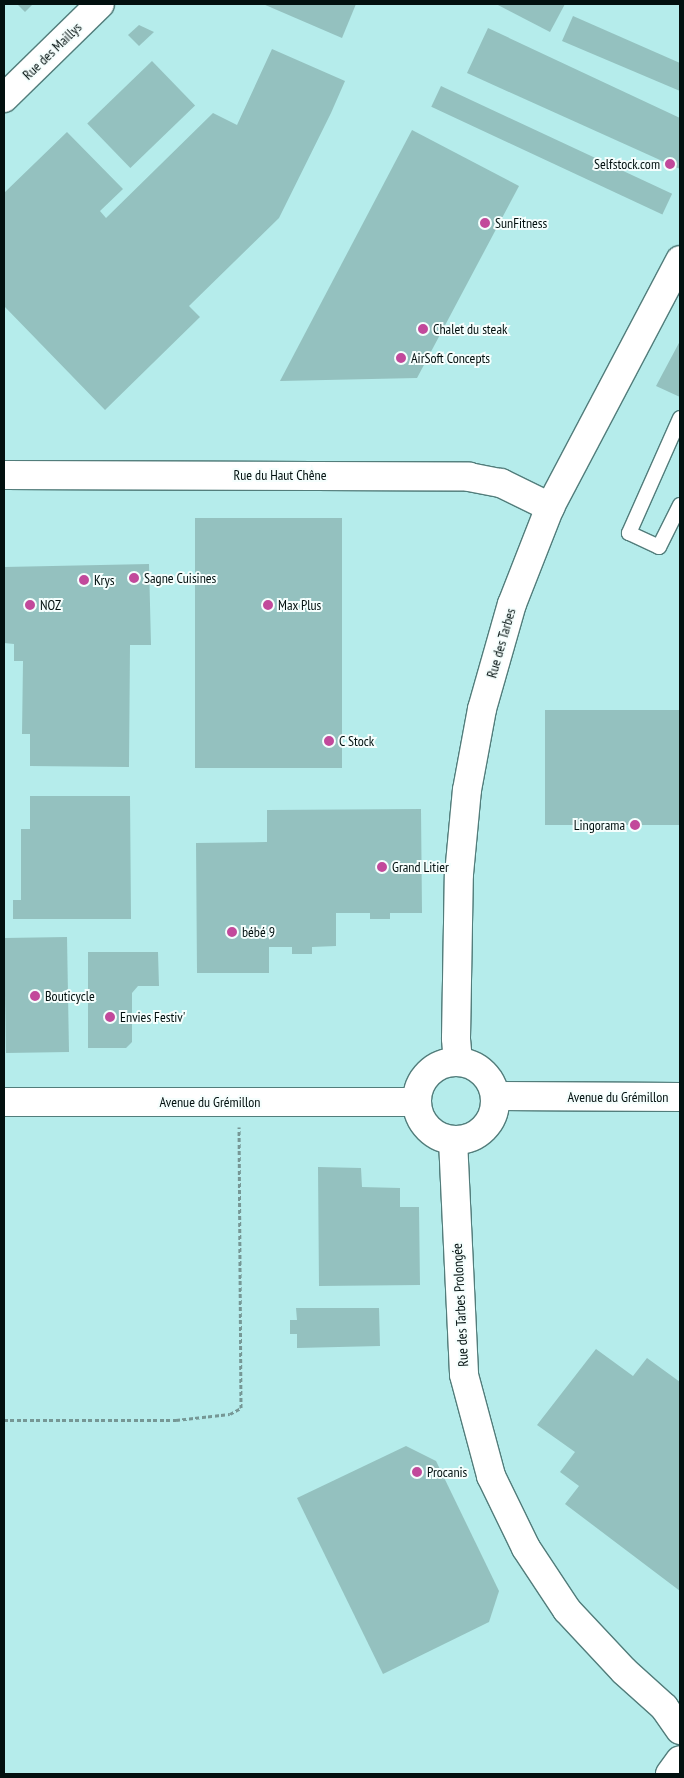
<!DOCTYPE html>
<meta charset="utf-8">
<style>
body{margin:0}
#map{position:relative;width:684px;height:1778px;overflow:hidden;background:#cbf9f7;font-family:"PT Sans Narrow",sans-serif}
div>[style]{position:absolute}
.built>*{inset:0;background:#b5eceb;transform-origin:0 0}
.building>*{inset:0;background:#94c1bf;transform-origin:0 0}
.path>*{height:3px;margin-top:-1.5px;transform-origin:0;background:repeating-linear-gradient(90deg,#769795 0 4px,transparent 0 6.5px)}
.roads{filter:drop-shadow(1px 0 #527d7b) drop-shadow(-1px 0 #527d7b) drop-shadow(0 1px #527d7b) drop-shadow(0 -1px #527d7b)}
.service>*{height:14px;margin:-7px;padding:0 7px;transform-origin:7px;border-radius:7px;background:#fff}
.minor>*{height:28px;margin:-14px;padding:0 14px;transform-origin:14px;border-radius:14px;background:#fff}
.minor>.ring{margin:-14px;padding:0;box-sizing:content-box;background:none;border:28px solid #fff;border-radius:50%}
.dots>*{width:14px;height:14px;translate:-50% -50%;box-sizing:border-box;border:2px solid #f5fefd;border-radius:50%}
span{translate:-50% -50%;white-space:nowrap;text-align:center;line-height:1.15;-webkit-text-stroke:4px #f5fefd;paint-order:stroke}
.street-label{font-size:14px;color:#02100f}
.poi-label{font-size:14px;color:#02100f}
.right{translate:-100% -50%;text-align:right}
.left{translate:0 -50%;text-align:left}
.frame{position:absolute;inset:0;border:5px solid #02100f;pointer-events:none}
</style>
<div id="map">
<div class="built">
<div style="left:4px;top:4px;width:676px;height:1770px"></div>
</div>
<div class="building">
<div style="clip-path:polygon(17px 4px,33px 4px,25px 12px)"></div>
<div style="clip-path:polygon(263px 4px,356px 4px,342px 38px)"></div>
<div style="clip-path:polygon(496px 4px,565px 4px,550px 32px)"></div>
<div style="clip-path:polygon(573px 16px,680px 63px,680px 91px,562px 41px)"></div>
<div style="clip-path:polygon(139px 25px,154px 32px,139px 46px,128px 35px)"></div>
<div style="clip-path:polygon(488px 28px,680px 118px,680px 169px,467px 73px)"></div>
<div style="clip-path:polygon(272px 49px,345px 81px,331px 113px,279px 218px,189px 306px,200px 317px,105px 410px,4px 306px,4px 193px,67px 132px,123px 189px,100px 211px,106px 218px,213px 113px,237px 125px)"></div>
<div style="left:152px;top:61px;width:62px;height:90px;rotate:46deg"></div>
<div style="left:441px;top:86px;width:255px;height:23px;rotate:25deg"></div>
<div style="clip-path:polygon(412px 130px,519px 186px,417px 378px,280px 381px)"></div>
<div style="clip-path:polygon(680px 341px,680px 397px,656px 386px)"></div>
<div style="left:195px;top:518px;width:147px;height:250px"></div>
<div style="clip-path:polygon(149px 564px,151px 645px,130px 645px,129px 767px,30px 766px,30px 734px,22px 734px,23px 661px,14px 661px,14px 644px,4px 643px,4px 567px)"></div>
<div style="left:680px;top:710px;width:115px;height:135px;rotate:90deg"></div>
<div style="clip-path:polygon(30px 796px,130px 796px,131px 919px,13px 919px,13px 900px,21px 900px,21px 829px,30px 829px)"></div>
<div style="clip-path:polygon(421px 809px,422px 913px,390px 913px,390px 919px,370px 919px,370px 913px,336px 913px,336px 946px,312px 947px,312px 954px,292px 954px,292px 947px,269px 947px,269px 973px,197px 973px,196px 843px,267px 842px,267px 810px)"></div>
<div style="left:67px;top:937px;width:115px;height:63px;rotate:89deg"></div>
<div style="clip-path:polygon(88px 952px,158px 952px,159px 986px,138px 986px,132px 993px,132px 1042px,126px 1048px,88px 1048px)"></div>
<div style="clip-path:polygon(318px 1167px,361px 1168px,362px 1187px,400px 1188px,400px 1207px,419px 1207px,420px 1285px,319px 1286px)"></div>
<div style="clip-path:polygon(296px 1308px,379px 1308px,380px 1346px,297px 1348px,297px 1334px,290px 1334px,290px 1320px,297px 1320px)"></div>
<div style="clip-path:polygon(596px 1349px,633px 1376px,647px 1358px,680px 1382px,680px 1591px,565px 1504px,579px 1486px,560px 1472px,575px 1452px,537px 1425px)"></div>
<div style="clip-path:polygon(406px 1446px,436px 1461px,499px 1591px,489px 1622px,383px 1674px,297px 1498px)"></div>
</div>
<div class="path">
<div style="left:4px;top:1420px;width:172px"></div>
<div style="left:176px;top:1420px;width:54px;rotate:-6.3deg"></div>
<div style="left:230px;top:1414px;width:13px;rotate:-29deg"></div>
<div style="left:241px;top:1408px;width:281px;rotate:-90.4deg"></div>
</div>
<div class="roads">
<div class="service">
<div style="left:680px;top:418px;width:126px;rotate:113.9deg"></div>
<div style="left:629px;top:533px;width:33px;rotate:25deg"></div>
<div style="left:659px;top:547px;width:47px;rotate:-63.4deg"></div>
</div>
<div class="minor">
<div style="left:4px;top:98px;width:134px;rotate:-44.4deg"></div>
<div style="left:4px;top:475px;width:465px;rotate:0.2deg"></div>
<div style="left:469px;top:477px;width:33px;rotate:11deg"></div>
<div style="left:501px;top:483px;width:55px;rotate:26.1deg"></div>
<div style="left:458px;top:1062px;width:24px;rotate:-95deg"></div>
<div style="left:456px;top:1038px;width:164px;rotate:-89deg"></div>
<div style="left:459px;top:874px;width:84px;rotate:-84.6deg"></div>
<div style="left:467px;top:790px;width:82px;rotate:-79.5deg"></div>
<div style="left:482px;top:709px;width:109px;rotate:-74.1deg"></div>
<div style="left:512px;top:604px;width:104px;rotate:-68.6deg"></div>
<div style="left:550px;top:507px;width:279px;rotate:-62.2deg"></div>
<div class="ring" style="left:417px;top:1062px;width:50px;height:50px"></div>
<div style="left:495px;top:1096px;width:185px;rotate:0.3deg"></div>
<div style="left:4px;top:1102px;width:413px"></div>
<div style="left:453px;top:1140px;width:235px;rotate:87.3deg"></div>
<div style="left:464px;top:1375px;width:105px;rotate:75deg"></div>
<div style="left:491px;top:1476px;width:80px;rotate:64.1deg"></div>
<div style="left:526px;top:1548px;width:74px;rotate:56.5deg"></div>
<div style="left:567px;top:1610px;width:83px;rotate:46.9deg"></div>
<div style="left:624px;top:1671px;width:54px;rotate:42deg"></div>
<div style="left:664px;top:1707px;width:28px;rotate:55deg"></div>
<div style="left:670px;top:1774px;width:17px;rotate:-54deg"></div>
</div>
</div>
<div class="dots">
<div style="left:670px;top:164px;background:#c2499b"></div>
<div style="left:485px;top:223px;background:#c2499b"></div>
<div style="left:423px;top:329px;background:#c2499b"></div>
<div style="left:401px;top:358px;background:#c2499b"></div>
<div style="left:134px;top:578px;background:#c2499b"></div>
<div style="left:84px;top:580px;background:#c2499b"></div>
<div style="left:30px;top:605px;background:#c2499b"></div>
<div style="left:268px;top:605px;background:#c2499b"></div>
<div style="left:329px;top:741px;background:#c2499b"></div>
<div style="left:635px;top:825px;background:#c2499b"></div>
<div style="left:382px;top:867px;background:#c2499b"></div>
<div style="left:232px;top:932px;background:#c2499b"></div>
<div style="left:35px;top:996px;background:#c2499b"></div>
<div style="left:110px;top:1017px;background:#c2499b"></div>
<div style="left:417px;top:1472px;background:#c2499b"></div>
</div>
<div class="street-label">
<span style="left:52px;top:51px;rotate:-44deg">Rue des Maillys</span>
<span style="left:280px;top:475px">Rue du Haut Chêne</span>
<span style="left:501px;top:643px;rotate:-74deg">Rue des Tarbes</span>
<span style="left:618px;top:1097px">Avenue du Grémillon</span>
<span style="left:210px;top:1102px">Avenue du Grémillon</span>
<span style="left:460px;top:1305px;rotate:-93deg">Rue des Tarbes Prolongée</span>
</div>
<div class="poi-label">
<span class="right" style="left:660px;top:164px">Selfstock.com</span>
<span class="left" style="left:495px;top:223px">SunFitness</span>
<span class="left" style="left:433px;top:329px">Chalet du steak</span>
<span class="left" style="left:411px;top:358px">AirSoft Concepts</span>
<span class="left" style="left:144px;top:578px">Sagne Cuisines</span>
<span class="left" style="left:94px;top:580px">Krys</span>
<span class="left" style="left:40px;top:605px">NOZ</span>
<span class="left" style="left:278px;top:605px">Max Plus</span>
<span class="left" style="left:339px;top:741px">C Stock</span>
<span class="right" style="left:625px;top:825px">Lingorama</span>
<span class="left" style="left:392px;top:867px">Grand Litier</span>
<span class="left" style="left:242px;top:932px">bébé 9</span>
<span class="left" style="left:45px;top:996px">Bouticycle</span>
<span class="left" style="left:120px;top:1017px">Envies Festiv'</span>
<span class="left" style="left:427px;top:1472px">Procanis</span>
</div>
<div class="frame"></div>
</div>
